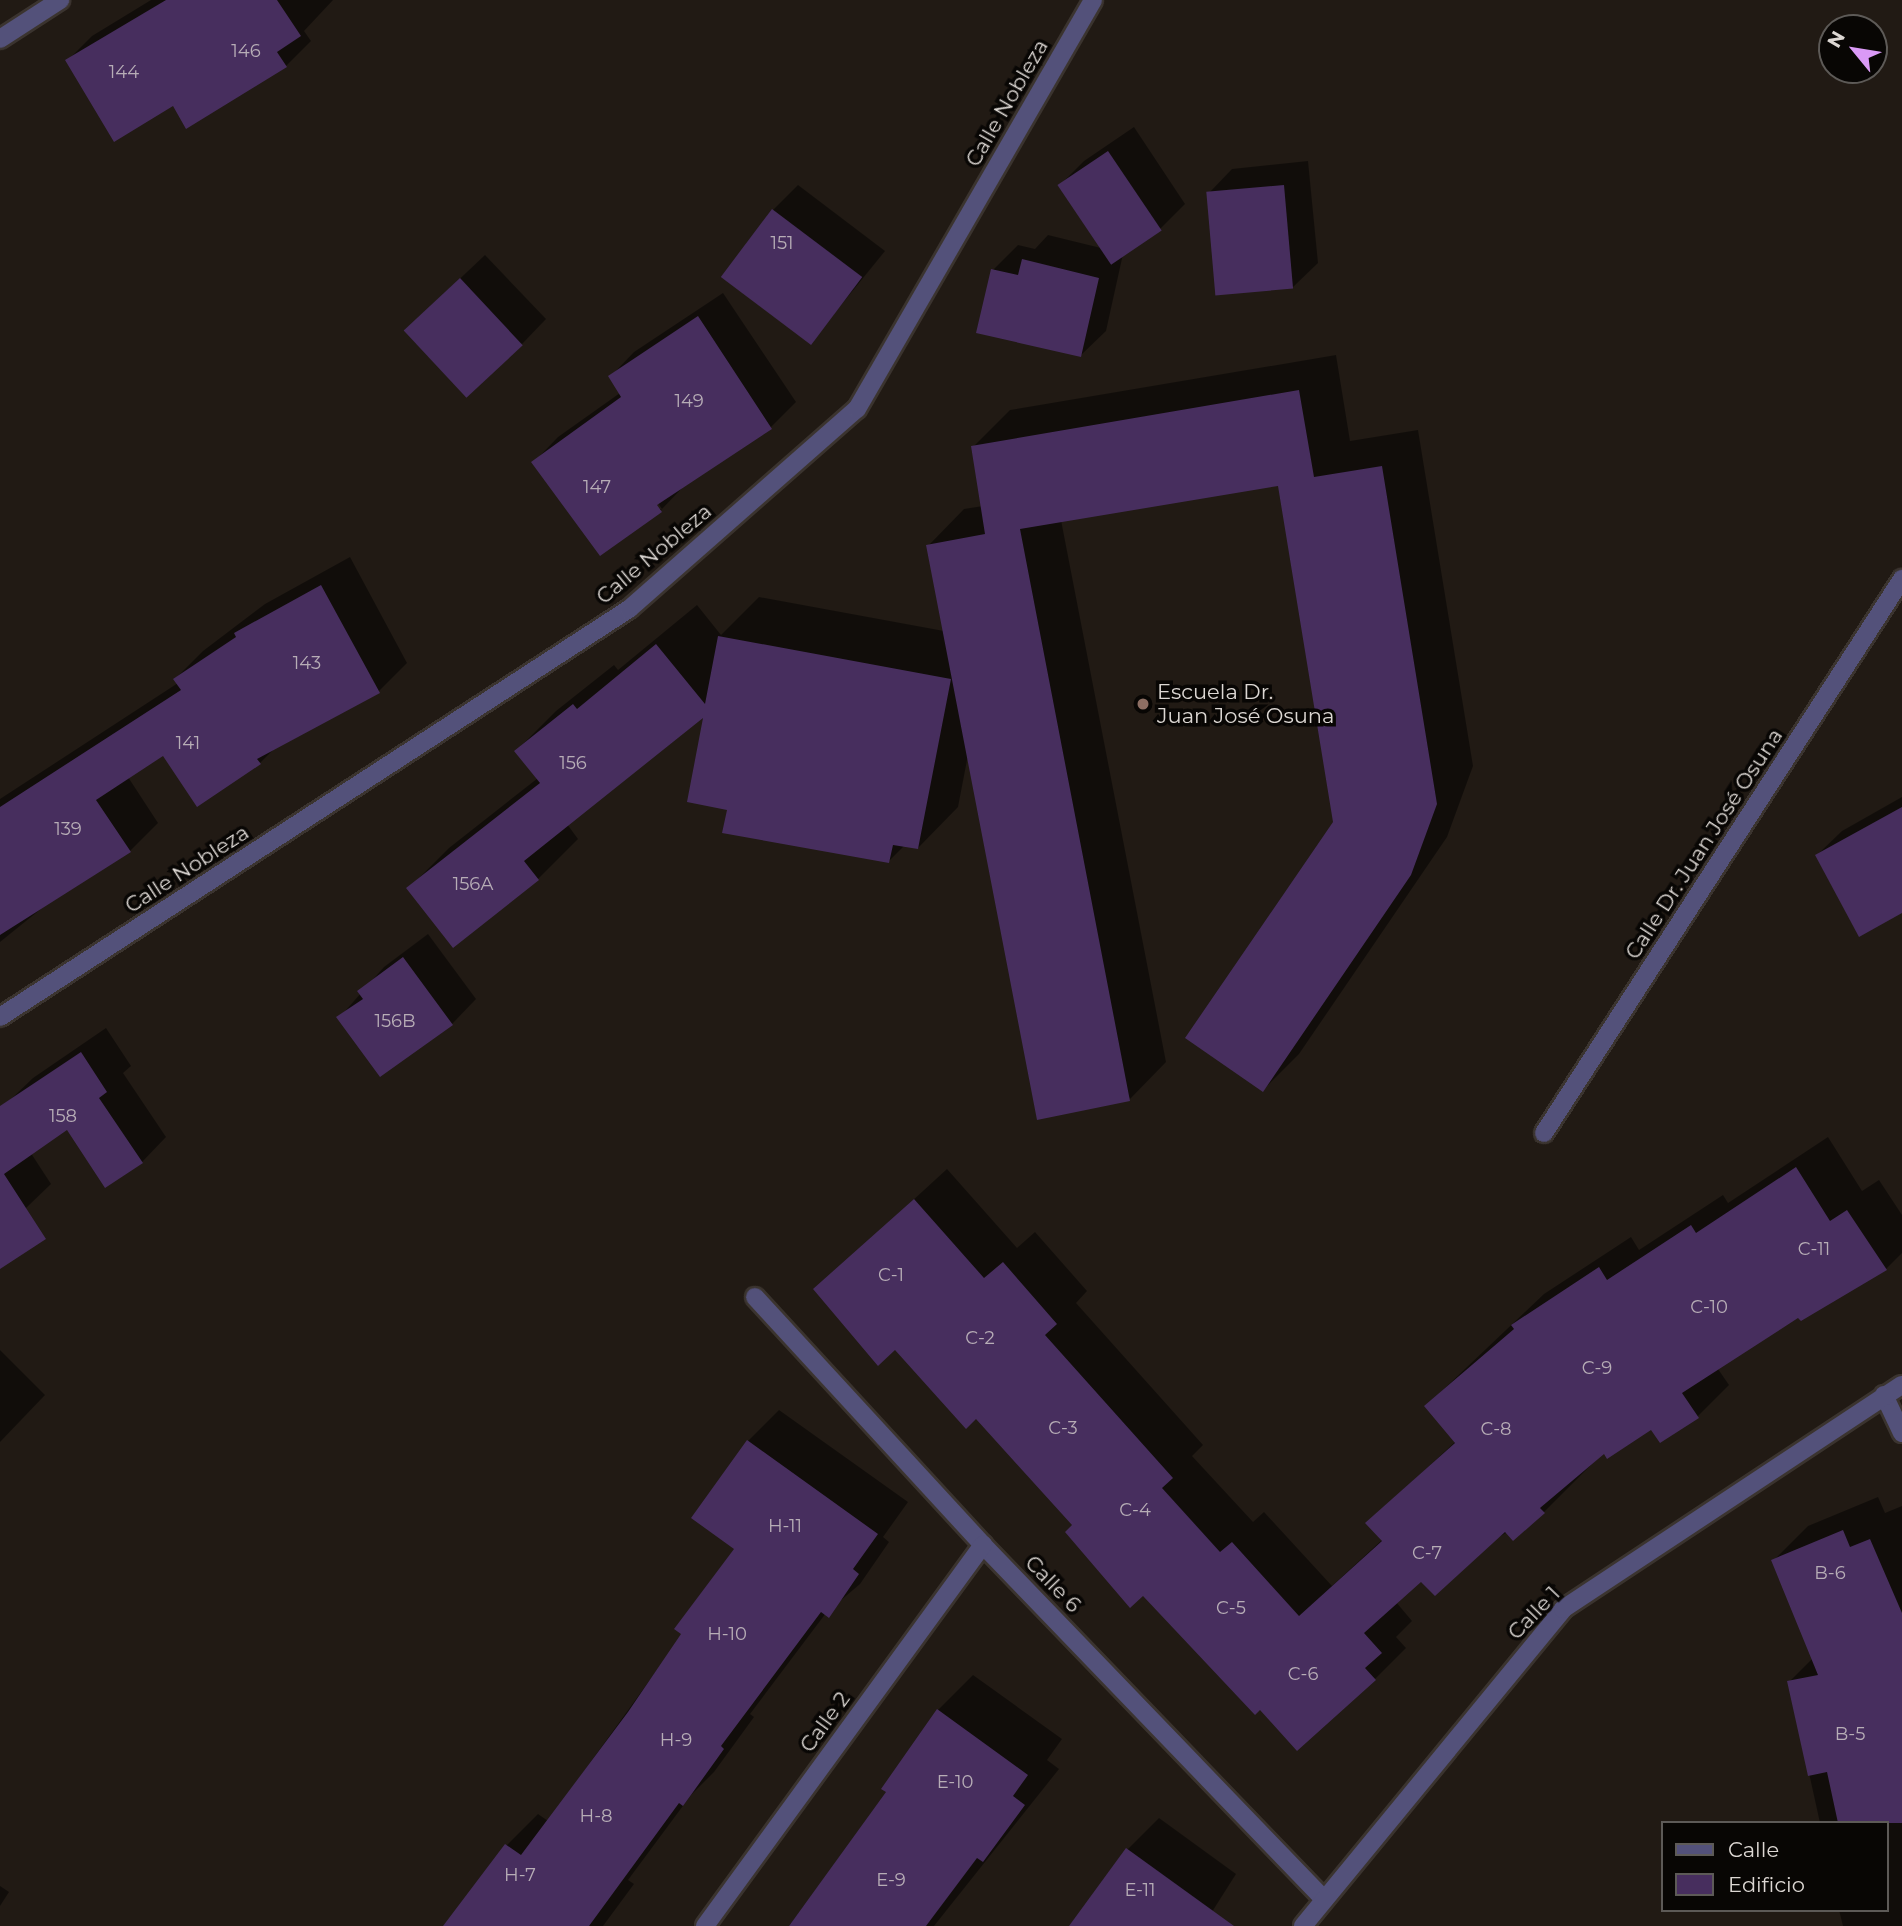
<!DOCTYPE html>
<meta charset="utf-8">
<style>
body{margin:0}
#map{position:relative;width:1902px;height:1926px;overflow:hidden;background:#211a14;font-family:Montserrat,sans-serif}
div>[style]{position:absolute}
.shadow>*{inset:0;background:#0007}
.building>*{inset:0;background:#472e5e;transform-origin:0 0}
.roads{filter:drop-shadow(2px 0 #3b342f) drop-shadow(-2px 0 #3b342f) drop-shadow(0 2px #3b342f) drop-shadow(0 -2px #3b342f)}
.minor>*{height:18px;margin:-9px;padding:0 9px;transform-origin:9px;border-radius:9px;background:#53517a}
.dots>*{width:19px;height:19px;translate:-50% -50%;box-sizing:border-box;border:4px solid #080604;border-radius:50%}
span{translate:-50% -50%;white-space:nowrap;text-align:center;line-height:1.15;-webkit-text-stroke:7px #080604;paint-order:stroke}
.number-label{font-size:18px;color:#b7adb6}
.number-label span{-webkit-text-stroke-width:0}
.street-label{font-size:21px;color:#dcd7d3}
.poi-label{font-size:21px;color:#dcd7d3}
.left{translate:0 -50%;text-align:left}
.legend{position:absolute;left:1661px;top:1821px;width:228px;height:91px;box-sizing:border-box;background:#080604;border:2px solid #5d5a57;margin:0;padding:9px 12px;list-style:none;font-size:21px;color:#dcd7d3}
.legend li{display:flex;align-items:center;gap:14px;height:35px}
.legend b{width:35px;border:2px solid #5d5a57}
.north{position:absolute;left:1818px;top:14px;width:70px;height:70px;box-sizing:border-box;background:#080604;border:2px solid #5d5a57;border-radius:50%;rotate:300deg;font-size:19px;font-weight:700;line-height:28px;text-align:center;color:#dcd7d3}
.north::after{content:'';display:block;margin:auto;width:24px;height:32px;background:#da9af6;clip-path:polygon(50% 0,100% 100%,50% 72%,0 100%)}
</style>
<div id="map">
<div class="shadow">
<div style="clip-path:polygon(151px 0,333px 0,304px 31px,311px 41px,286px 66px,187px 126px,174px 104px,67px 61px,92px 36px)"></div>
<div style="clip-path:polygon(1134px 127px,1185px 204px,1160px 229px,1123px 254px,1106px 331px,1081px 355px,993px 270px,1018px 245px,1035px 249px,1048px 235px,1101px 248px,1059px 186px,1084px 161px)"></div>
<div style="clip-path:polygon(1308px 161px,1318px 263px,1293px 287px,1208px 194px,1232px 169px)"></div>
<div style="clip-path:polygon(798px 185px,885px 251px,811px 342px,773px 210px)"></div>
<div style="clip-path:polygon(485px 255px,546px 319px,522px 344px,431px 306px)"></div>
<div style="clip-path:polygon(evenodd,723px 293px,796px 402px,771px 427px,685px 485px,661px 510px,600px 554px,534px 462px,558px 437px,620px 393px,610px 377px,634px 352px,723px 293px,654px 497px,662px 509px,658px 509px,654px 497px)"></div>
<div style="clip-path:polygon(1336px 355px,1350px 441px,1418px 430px,1473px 766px,1447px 837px,1299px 1054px,1263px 1090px,1335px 822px,1280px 484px,1061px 520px,1166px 1062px,1130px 1099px,968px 755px,958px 807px,918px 848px,905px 845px,889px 861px,729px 808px,705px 714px,567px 824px,578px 839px,538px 879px,409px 888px,449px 848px,538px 778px,516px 751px,556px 711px,614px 665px,618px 670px,697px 605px,721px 635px,759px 597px,944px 631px,928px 546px,964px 509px,983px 506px,973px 447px,1010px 410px)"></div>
<div style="clip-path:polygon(350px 557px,407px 663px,379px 691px,277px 746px,260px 763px,163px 754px,128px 777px,158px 823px,130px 851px,52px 900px,0 942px,0 799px,178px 683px,175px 679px,203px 651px,265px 604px)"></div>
<div style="clip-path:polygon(1902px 797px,1902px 911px,1817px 855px,1842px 831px)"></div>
<div style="clip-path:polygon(428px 934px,476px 999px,452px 1024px,339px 1018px,384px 967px)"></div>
<div style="clip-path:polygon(106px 1028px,131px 1066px,123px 1073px,166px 1137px,142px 1162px,8px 1102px,33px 1078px)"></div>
<div style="clip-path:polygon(10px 1121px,51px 1184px,26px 1208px,0 1225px,0 1127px)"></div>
<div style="clip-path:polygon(1828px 1137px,1862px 1191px,1879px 1180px,1902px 1215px,1902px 1253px,1886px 1269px,1799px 1316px,1718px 1369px,1729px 1385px,1698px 1416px,1661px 1441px,1651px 1427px,1604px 1452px,1544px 1512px,1421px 1580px,1396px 1602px,1412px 1621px,1396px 1637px,1406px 1648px,1375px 1679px,1260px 1708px,1074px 1525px,977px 1417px,895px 1348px,816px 1289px,947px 1169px,1017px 1248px,1035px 1232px,1087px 1291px,1076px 1303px,1203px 1445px,1192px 1456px,1253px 1522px,1264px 1512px,1332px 1586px,1383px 1539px,1368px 1523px,1456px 1441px,1426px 1406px,1544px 1294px,1631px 1237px,1639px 1250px,1723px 1195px,1728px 1203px)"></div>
<div style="clip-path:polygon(0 1350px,45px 1395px,0 1442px)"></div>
<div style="clip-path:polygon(779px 1410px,908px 1502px,883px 1537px,889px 1542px,860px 1584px,826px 1613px,750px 1714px,754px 1717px,714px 1772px,691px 1795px,628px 1880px,634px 1884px,603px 1926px,445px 1926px,507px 1845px,538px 1814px,548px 1821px,683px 1634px,737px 1549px,748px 1441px)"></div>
<div style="clip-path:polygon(1878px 1497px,1885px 1513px,1902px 1506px,1902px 1926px,1843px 1926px,1839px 1910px,1886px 1910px,1886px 1823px,1820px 1823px,1789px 1682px,1813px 1658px,1773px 1561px,1808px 1526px)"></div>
<div style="clip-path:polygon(973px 1675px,1062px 1739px,1047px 1760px,1059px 1769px,934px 1926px,789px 1926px,888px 1792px,883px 1788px,938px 1710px)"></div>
<div style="clip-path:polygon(1159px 1818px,1236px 1874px,1203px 1926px,1072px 1926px,1128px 1849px)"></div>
<div style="clip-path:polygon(0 1886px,9px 1892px,0 1906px)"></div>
</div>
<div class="building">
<div style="clip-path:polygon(166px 0,277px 0,301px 36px,277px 52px,287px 67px,186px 129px,173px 106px,114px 142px,65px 60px)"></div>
<div style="left:1108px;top:151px;width:96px;height:61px;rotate:56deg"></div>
<div style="left:1284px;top:185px;width:104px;height:78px;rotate:85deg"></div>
<div style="left:772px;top:209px;width:113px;height:85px;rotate:37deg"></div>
<div style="clip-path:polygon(1022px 259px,1099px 278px,1081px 357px,976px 333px,991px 269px,1018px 275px)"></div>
<div style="left:460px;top:278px;width:92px;height:77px;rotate:47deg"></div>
<div style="clip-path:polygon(698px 316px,772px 429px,657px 505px,662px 512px,600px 556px,531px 462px,621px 397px,608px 376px)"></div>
<div style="clip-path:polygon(1299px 390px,1314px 477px,1382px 466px,1437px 804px,1411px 875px,1263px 1092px,1185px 1038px,1333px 822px,1278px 486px,1020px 529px,1130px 1101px,1037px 1120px,926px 545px,985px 534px,971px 446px)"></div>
<div style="clip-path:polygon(321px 585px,380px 693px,257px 759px,261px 764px,197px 807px,163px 756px,96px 800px,131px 852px,0 935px,0 807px,181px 690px,173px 679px,236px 637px,234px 633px)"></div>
<div style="clip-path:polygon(718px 636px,951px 679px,918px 849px,893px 845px,889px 863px,722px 833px,727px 810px,687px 802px,703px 718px,524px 861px,539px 880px,453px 948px,406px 888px,540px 783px,514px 751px,573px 704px,577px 709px,656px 644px,705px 704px)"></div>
<div style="clip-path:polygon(1902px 807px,1902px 913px,1859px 937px,1815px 855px)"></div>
<div style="clip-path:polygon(403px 957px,453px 1025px,380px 1077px,336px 1017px,363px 999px,357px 991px)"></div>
<div style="clip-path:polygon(81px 1052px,107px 1092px,99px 1098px,143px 1163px,105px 1188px,67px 1130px,4px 1174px,46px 1239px,0 1269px,0 1106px)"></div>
<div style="clip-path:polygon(1796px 1167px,1830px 1221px,1847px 1210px,1887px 1270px,1801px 1321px,1798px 1318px,1682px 1393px,1699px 1418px,1660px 1443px,1651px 1430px,1607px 1459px,1604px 1454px,1540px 1508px,1545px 1513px,1513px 1541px,1505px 1532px,1435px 1596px,1421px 1582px,1364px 1633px,1382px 1653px,1365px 1668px,1376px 1680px,1297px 1751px,1260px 1710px,1255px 1715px,1143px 1596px,1130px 1608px,1065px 1532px,1072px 1525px,976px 1419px,966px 1429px,895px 1350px,878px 1366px,813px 1289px,914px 1199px,984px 1278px,1003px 1262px,1057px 1324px,1045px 1335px,1173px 1478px,1162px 1488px,1220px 1552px,1232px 1542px,1299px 1616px,1382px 1541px,1365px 1523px,1455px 1443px,1424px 1406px,1514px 1329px,1511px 1325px,1599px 1267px,1607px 1280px,1691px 1225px,1696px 1233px)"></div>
<div style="clip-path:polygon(747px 1440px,878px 1534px,853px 1569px,859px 1574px,829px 1618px,821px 1612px,721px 1746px,724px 1749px,683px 1806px,679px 1803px,589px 1926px,443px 1926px,505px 1844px,521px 1855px,628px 1712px,681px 1634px,674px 1629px,734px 1549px,691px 1518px)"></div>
<div style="clip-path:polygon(1843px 1530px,1850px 1547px,1870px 1539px,1902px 1613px,1902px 1823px,1838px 1823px,1827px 1772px,1808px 1776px,1787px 1681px,1818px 1675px,1771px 1560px)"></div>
<div style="clip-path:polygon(937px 1709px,1028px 1775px,1013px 1796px,1025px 1805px,983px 1862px,977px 1858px,926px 1926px,789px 1926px,886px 1792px,881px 1789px)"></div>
<div style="clip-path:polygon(1126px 1848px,1234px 1926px,1069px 1926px)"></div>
</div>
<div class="roads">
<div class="minor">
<div style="left:0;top:39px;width:72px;rotate:-33deg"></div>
<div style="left:0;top:1017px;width:750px;rotate:-32.97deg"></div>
<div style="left:629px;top:609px;width:303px;rotate:-41.3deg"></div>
<div style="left:857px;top:409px;width:472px;rotate:-60deg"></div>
<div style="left:1544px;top:1133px;width:660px;rotate:-57.13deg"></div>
<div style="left:755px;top:1297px;width:337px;rotate:47.4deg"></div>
<div style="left:983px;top:1545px;width:490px;rotate:46.1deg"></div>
<div style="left:1884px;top:1395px;width:42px;rotate:64.7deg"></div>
<div style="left:705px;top:1926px;width:472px;rotate:-53.9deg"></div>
<div style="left:1303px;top:1926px;width:410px;rotate:-50.6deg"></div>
<div style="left:1563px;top:1609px;width:406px;rotate:-33.5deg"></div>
</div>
</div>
<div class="dots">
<div style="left:1143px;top:704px;background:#8d6e63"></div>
</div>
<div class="number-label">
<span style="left:246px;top:51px">146</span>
<span style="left:124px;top:72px">144</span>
<span style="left:782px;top:243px">151</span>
<span style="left:689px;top:401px">149</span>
<span style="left:597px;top:487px">147</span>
<span style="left:307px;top:663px">143</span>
<span style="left:188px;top:743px">141</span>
<span style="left:573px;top:763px">156</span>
<span style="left:68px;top:829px">139</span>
<span style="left:473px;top:884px">156A</span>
<span style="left:395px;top:1021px">156B</span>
<span style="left:63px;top:1116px">158</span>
<span style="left:1814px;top:1249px">C-11</span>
<span style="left:891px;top:1275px">C-1</span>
<span style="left:1709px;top:1307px">C-10</span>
<span style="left:980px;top:1338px">C-2</span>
<span style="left:1597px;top:1368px">C-9</span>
<span style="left:1063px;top:1428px">C-3</span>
<span style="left:1496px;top:1429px">C-8</span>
<span style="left:1135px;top:1510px">C-4</span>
<span style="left:785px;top:1526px">H-11</span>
<span style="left:1427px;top:1553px">C-7</span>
<span style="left:1830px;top:1573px">B-6</span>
<span style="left:1231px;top:1608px">C-5</span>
<span style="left:727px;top:1634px">H-10</span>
<span style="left:1303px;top:1674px">C-6</span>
<span style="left:1850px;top:1734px">B-5</span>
<span style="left:676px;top:1740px">H-9</span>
<span style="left:955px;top:1782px">E-10</span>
<span style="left:596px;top:1816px">H-8</span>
<span style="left:520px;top:1875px">H-7</span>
<span style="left:891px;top:1880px">E-9</span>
<span style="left:1140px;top:1890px">E-11</span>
</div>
<div class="street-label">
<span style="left:1007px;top:103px;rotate:-60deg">Calle Nobleza</span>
<span style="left:654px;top:554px;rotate:-40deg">Calle Nobleza</span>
<span style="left:1704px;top:844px;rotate:-57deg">Calle Dr. Juan José Osuna</span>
<span style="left:187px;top:869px;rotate:-33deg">Calle Nobleza</span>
<span style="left:1053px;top:1584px;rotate:46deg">Calle 6</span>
<span style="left:1534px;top:1613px;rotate:-46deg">Calle 1</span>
<span style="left:825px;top:1722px;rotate:-54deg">Calle 2</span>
</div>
<div class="poi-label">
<span class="left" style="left:1157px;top:704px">Escuela Dr.<br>Juan José Osuna</span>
</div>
<ul class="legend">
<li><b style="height:9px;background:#53517a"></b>Calle</li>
<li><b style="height:19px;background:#472e5e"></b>Edificio</li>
</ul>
<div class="north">N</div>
</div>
